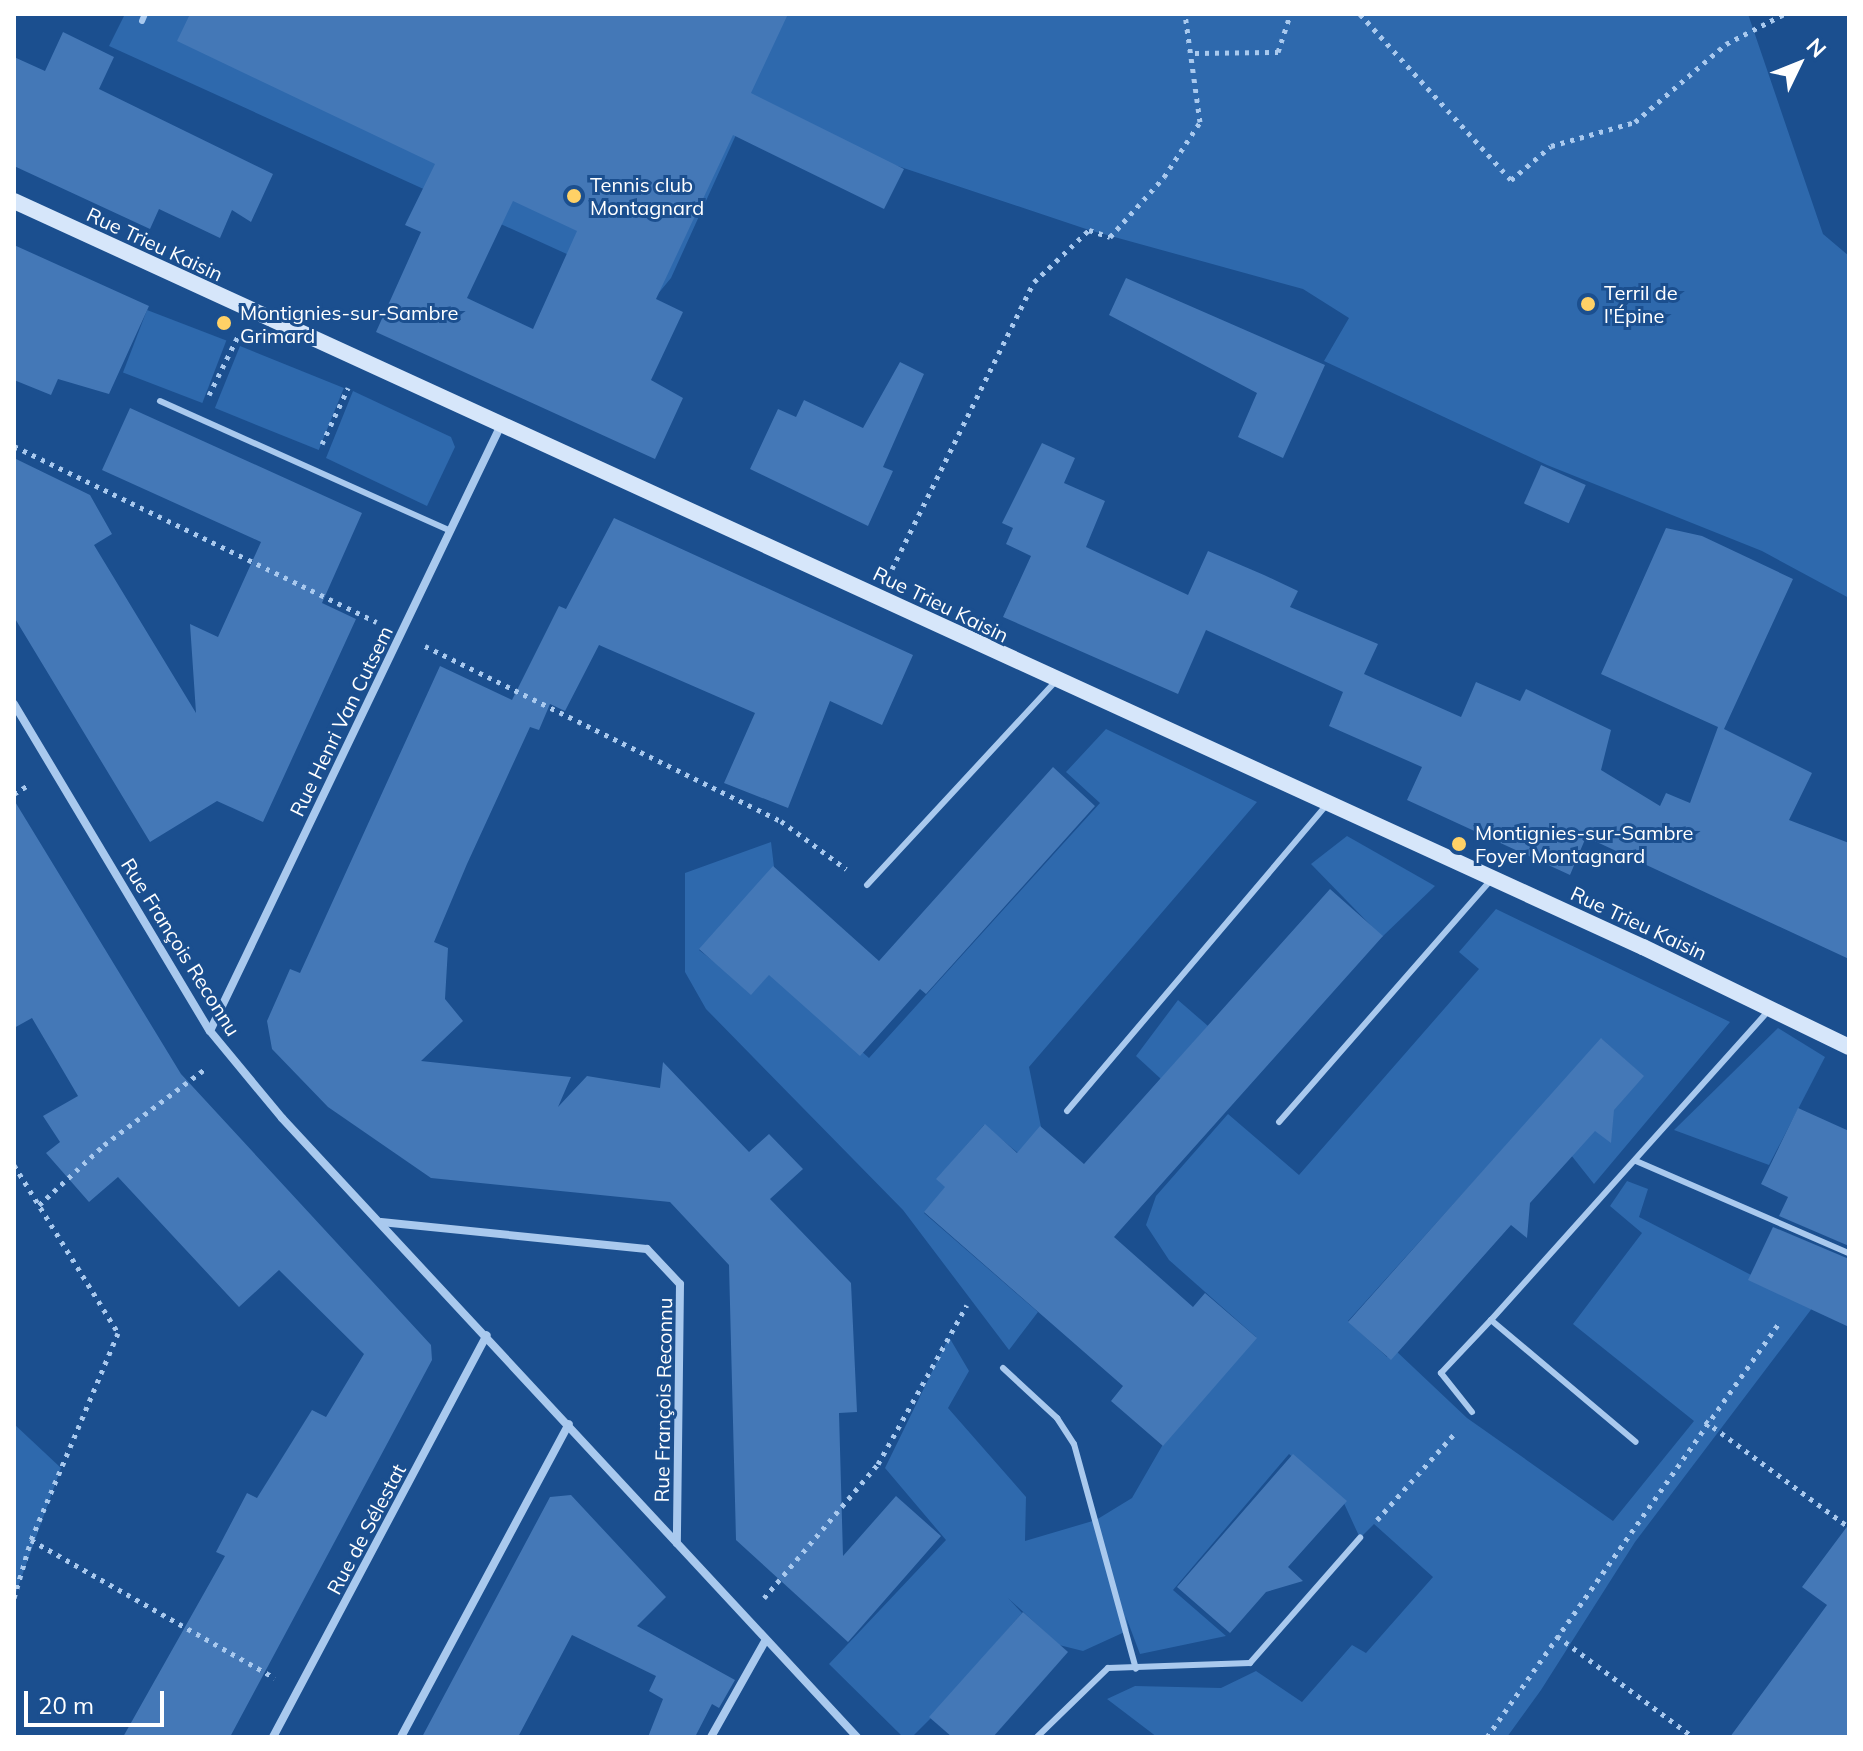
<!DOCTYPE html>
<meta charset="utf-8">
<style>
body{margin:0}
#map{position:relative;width:1863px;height:1751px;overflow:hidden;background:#1b4f8f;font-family:Mulish,sans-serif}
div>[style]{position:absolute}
.green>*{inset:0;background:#2e69ad;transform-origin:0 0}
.building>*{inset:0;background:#4478b7;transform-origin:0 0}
.path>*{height:5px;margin-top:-2.5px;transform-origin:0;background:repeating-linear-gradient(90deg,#a9c9ee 0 4px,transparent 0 10px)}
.lane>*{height:6px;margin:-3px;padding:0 3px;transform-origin:3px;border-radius:3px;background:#a9c9ee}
.street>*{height:8px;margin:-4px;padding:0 4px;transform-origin:4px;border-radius:4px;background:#a9c9ee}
.secondary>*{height:16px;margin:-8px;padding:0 8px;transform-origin:8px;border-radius:8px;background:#d6e6fa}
.dots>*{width:22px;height:22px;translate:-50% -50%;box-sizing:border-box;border:4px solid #1b4f8f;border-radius:50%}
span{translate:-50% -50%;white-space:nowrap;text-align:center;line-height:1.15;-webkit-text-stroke:6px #1b4f8f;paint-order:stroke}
.poi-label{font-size:20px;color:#fff}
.left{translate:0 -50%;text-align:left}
.street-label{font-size:20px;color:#fff}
.frame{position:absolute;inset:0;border:16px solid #fff;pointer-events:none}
.north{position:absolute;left:1759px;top:24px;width:80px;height:80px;-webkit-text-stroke:6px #1b4f8f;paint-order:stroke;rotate:47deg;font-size:22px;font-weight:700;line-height:32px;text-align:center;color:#fff}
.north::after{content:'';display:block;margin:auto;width:28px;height:36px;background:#fff;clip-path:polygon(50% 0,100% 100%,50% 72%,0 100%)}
.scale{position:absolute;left:24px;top:1691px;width:140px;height:36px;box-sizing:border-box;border:4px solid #fff;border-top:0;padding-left:10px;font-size:24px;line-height:28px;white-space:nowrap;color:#fff;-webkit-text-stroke:6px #1b4f8f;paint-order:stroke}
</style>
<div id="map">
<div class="green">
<div style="clip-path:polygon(125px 14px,1748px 14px,1823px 234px,1849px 256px,1849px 598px,1762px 551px,1547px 465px,1324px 361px,1349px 318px,1303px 289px,1089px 230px,745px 115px,671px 278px,657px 295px,109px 46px)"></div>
<div style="left:147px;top:310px;width:85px;height:67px;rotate:21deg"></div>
<div style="left:240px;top:346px;width:112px;height:67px;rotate:22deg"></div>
<div style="clip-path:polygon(353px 391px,451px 437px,455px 447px,427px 506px,326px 458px)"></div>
<div style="clip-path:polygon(1106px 729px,1257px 802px,1029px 1067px,1041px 1127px,1018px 1153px,984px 1125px,937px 1179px,946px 1187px,924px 1213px,1038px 1312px,1009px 1350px,903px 1210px,706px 1009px,685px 972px,685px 873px,771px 842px,774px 867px,699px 950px,753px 992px,772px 971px,869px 1058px,1100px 803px,1066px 772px)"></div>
<div style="clip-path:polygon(1347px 836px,1435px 886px,1382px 937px,1311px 864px)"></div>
<div style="clip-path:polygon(1496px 909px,1730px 1022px,1594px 1184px,1571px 1155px,1642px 1075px,1602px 1039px,1348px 1321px,1387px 1357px,1395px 1350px,1467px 1418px,1613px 1521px,1694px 1421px,1573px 1324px,1642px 1233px,1610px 1206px,1627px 1181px,1648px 1189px,1639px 1217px,1813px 1307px,1635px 1542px,1541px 1690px,1507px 1737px,1157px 1737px,1107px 1699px,1135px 1686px,1221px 1688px,1256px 1671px,1302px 1702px,1352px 1645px,1366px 1653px,1433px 1577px,1374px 1524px,1360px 1538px,1342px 1499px,1289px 1454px,1173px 1590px,1226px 1636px,1140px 1654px,1126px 1617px,1129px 1630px,1083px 1651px,1059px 1645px,1008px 1598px,1022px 1613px,930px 1719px,912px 1737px,903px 1737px,829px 1664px,946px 1540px,885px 1468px,949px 1337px,969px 1371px,948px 1408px,1026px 1497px,1025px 1541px,1096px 1520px,1132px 1498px,1162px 1446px,1256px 1337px,1169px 1260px,1146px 1225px,1156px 1196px,1228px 1114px,1299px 1175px,1479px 969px,1459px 952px)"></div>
<div style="clip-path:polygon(1178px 1000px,1208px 1026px,1161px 1079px,1136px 1056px)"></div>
<div style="clip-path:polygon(1778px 1028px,1825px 1057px,1769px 1165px,1674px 1130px)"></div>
<div style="clip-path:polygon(14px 1424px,61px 1468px,14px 1598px)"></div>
</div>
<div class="building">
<div style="clip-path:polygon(evenodd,190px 14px,788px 14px,751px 93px,904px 169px,884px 209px,733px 135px,656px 299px,683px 312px,651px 380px,683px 398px,655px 459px,376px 332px,421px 232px,405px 225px,435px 164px,177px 41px,190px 14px,513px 201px,577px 231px,533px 329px,467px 298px,513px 201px)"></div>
<div style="clip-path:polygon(63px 32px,114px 57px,99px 89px,273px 174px,251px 222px,232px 210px,220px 238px,159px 209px,150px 229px,14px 166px,14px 57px,45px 71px)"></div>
<div style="clip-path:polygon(14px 245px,149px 306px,109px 394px,58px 379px,51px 395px,14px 380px)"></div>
<div style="clip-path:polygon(1126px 278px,1325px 365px,1283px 458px,1238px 437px,1257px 393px,1109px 315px)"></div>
<div style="clip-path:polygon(900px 362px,924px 374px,883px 467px,893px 471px,868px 526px,750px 469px,778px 409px,796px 417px,804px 400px,863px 428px)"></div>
<div style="clip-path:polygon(130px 408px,362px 513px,322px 603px,356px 619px,263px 822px,217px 801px,150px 842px,14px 617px,14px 458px,90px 495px,112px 534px,94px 545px,196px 713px,190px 624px,218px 637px,261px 542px,102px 470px)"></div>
<div style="clip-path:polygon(1042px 443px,1075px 458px,1064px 483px,1105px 501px,1086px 547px,1188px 595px,1208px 551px,1264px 575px,1298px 591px,1290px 607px,1378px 644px,1364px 674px,1461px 717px,1476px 682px,1520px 701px,1526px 689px,1611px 730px,1601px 770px,1660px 806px,1666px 793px,1690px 803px,1718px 727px,1601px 674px,1666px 528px,1702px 536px,1793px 579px,1724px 729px,1812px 773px,1789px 820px,1849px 843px,1849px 959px,1586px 837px,1570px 875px,1407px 800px,1422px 767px,1329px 726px,1343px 692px,1206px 630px,1178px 694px,1003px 617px,1031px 556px,1006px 544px,1013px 528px,1002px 523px)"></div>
<div style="left:1541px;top:465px;width:49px;height:42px;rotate:24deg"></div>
<div style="clip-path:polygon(614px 518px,913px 655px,882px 725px,830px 701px,788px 808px,724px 783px,755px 713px,599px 645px,565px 711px,550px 704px,539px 730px,530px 727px,467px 864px,434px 942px,448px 948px,445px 999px,463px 1021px,421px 1061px,571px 1077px,558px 1107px,587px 1076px,660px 1088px,663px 1062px,749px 1152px,769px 1134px,803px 1169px,770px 1199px,851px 1283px,857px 1412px,839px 1413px,843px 1556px,896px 1496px,941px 1536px,848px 1642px,736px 1540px,729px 1265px,670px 1202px,431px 1178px,328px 1107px,272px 1049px,267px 1021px,290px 969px,300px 973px,440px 666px,512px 700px,559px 606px,566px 609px)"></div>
<div style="clip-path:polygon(1053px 767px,1095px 806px,926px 994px,920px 989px,860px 1056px,769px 975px,751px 995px,699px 949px,773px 866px,879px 961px)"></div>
<div style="clip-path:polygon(14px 800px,181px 1074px,431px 1345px,432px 1360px,230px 1737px,123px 1737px,225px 1556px,216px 1552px,247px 1493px,257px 1498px,312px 1410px,326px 1417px,364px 1354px,279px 1270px,239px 1307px,118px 1177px,89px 1202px,46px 1153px,60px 1142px,43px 1116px,78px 1096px,32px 1018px,14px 1028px)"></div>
<div style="clip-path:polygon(1330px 889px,1383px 936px,1114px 1237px,1193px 1307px,1205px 1293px,1257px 1338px,1163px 1446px,1111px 1401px,1123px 1386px,924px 1212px,945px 1187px,936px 1179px,985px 1124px,1017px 1153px,1040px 1126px,1084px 1164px)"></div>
<div style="clip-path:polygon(1601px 1038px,1644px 1076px,1614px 1110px,1611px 1143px,1595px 1131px,1530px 1203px,1527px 1238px,1511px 1225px,1391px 1360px,1348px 1322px)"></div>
<div style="clip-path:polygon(1798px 1108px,1849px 1131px,1849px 1246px,1779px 1216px,1788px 1197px,1761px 1184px)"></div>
<div style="clip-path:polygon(1773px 1227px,1849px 1259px,1849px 1327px,1748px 1280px)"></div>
<div style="clip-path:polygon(1293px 1454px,1347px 1501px,1288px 1567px,1303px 1581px,1266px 1592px,1230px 1633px,1177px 1587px)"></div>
<div style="clip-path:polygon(571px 1495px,666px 1597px,637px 1626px,735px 1680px,719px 1708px,712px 1704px,695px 1737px,648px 1737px,663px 1699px,649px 1691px,656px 1676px,572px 1635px,518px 1737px,422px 1737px,550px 1497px)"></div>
<div style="clip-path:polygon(1849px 1524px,1849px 1737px,1730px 1737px,1827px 1605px,1802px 1587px)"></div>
<div style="clip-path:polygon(1023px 1612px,1068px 1652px,993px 1737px,952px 1737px,929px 1717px)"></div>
</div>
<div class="path">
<div style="left:1360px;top:14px;width:224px;rotate:47.7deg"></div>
<div style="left:1511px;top:180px;width:52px;rotate:-40.4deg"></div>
<div style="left:1551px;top:146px;width:87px;rotate:-15.9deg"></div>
<div style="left:1635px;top:122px;width:120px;rotate:-40.6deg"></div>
<div style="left:1726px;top:44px;width:65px;rotate:-27.3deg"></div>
<div style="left:1195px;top:53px;width:83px;rotate:-0.7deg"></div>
<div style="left:1278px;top:52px;width:40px;rotate:-72deg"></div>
<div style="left:209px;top:395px;width:66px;rotate:-63.8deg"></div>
<div style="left:322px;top:444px;width:62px;rotate:-65.1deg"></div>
<div style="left:14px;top:446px;width:403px;rotate:25.9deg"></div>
<div style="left:892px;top:569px;width:320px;rotate:-63.7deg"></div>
<div style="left:1034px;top:282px;width:76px;rotate:-43.4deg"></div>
<div style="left:1089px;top:230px;width:22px;rotate:18deg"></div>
<div style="left:1110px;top:237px;width:81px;rotate:-48deg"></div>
<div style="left:1164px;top:177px;width:66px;rotate:-56.8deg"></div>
<div style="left:1200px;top:122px;width:109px;rotate:-97.9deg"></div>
<div style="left:425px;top:646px;width:397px;rotate:26.2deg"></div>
<div style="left:781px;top:821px;width:81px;rotate:36.4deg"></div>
<div style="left:14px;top:794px;width:19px;rotate:-32deg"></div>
<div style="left:14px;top:1165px;width:198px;rotate:58.2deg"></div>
<div style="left:118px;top:1333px;width:225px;rotate:112.8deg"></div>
<div style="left:31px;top:1540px;width:280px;rotate:29.5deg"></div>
<div style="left:39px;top:1205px;width:88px;rotate:-42.7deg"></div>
<div style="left:104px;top:1145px;width:126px;rotate:-37deg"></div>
<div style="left:1705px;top:1421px;width:179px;rotate:36.4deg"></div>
<div style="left:1377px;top:1520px;width:118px;rotate:-48.1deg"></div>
<div style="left:14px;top:1598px;width:60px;rotate:-73.7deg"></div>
<div style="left:764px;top:1598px;width:176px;rotate:-49.6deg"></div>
<div style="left:878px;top:1464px;width:182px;rotate:-60.8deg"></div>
<div style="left:1557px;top:1636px;width:169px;rotate:36.6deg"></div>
<div style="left:1487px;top:1737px;width:507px;rotate:-54.8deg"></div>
</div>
<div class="lane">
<div style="left:142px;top:21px;width:8px;rotate:-67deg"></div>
<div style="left:160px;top:401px;width:318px;rotate:24.1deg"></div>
<div style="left:867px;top:885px;width:277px;rotate:-47.2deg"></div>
<div style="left:1067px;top:1111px;width:400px;rotate:-49.7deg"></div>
<div style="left:1279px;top:1122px;width:320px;rotate:-48.8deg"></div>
<div style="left:1636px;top:1161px;width:232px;rotate:23.4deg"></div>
<div style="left:1491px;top:1320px;width:416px;rotate:-48.1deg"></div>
<div style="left:1003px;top:1368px;width:74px;rotate:42.8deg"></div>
<div style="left:1057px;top:1418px;width:31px;rotate:57deg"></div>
<div style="left:1074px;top:1444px;width:233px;rotate:74.6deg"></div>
<div style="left:1472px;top:1412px;width:50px;rotate:-128.5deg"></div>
<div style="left:1441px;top:1373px;width:73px;rotate:-46.7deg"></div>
<div style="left:1491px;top:1320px;width:189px;rotate:40.1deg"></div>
<div style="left:1037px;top:1737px;width:99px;rotate:-44.2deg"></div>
<div style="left:1108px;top:1668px;width:142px;rotate:-2deg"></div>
<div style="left:1250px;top:1663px;width:167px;rotate:-48.7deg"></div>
</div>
<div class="street">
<div style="left:14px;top:704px;width:381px;rotate:59.1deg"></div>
<div style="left:210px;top:1031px;width:113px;rotate:50.4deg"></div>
<div style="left:282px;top:1118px;width:845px;rotate:47.11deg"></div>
<div style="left:210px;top:1031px;width:672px;rotate:-64.35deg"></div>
<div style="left:381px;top:1222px;width:267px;rotate:5.8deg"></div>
<div style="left:647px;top:1249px;width:48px;rotate:46.7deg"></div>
<div style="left:680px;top:1284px;width:259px;rotate:90.7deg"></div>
<div style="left:273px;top:1737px;width:455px;rotate:-62deg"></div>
<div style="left:401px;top:1737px;width:355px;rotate:-61.8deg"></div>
<div style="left:711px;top:1737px;width:110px;rotate:-60.6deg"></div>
</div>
<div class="secondary">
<div style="left:14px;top:201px;width:1792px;rotate:24.61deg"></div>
<div style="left:1643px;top:947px;width:229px;rotate:25.9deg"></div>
</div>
<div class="dots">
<div style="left:574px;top:196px;background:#ffd166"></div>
<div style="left:1588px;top:304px;background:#ffd166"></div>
<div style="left:224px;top:323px;background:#ffd166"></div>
<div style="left:1459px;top:844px;background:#ffd166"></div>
</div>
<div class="poi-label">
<span class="left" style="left:590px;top:196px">Tennis club<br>Montagnard</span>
<span class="left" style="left:1604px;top:304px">Terril de<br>l'Épine</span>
<span class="left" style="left:240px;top:324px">Montignies-sur-Sambre<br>Grimard</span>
<span class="left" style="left:1475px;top:844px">Montignies-sur-Sambre<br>Foyer Montagnard</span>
</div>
<div class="street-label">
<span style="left:155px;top:244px;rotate:25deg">Rue Trieu Kaisin</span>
<span style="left:941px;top:604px;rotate:26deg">Rue Trieu Kaisin</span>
<span style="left:341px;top:721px;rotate:-64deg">Rue Henri Van Cutsem</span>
<span style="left:1639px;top:923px;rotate:25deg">Rue Trieu Kaisin</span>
<span style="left:181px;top:947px;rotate:58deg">Rue François Reconnu</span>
<span style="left:663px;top:1400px;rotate:-89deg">Rue François Reconnu</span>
<span style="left:366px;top:1529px;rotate:-62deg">Rue de Sélestat</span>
</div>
<div class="frame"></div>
<div class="north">N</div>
<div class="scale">20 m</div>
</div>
